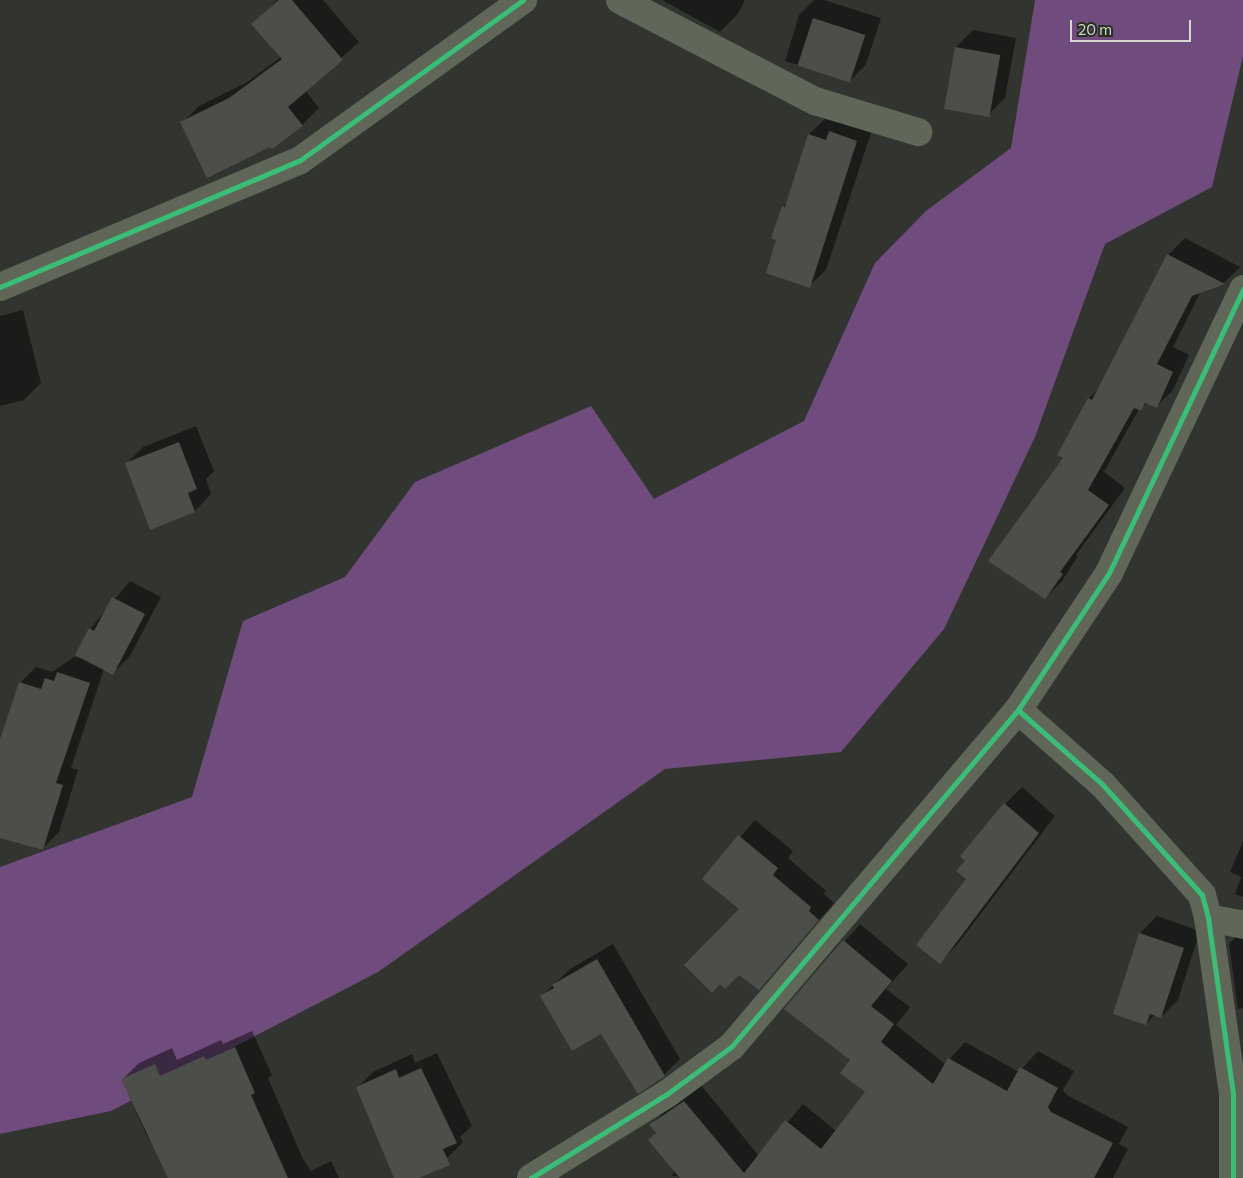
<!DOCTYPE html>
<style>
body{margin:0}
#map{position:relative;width:1243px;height:1178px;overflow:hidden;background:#32352f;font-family:Commissioner,sans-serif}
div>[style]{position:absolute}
.forest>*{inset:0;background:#704b7e}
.shadow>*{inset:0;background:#0007}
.building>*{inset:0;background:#4c4e49;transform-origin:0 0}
.minor>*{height:28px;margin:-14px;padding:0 14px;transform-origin:14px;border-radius:14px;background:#606658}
.cycleway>*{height:5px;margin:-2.5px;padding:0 2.5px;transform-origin:2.5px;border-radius:2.5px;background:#3abd76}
span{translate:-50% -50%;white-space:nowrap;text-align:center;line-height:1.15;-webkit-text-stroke:5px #282e22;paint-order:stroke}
.scale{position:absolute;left:1070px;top:20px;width:121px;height:22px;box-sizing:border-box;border:2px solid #d4d8d0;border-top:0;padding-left:6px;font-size:15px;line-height:18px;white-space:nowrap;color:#d4d8d0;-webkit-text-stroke:4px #282e22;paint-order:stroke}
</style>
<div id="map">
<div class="forest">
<div style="clip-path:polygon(1035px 0,1243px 0,1243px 56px,1212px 187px,1105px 244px,1035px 437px,944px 629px,841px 752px,665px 769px,378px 972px,111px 1111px,0 1134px,0 867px,192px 797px,243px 621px,345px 577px,415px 482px,591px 406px,654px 499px,804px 421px,875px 263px,926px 211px,1011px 148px)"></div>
</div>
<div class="shadow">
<div style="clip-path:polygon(278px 0,323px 0,359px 42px,305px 90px,319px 108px,302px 125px,182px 123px,199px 106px,247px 82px,281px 57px,253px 24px)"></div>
<div style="clip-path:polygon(662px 0,745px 0,737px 15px,720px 32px)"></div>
<div style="clip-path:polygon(814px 0,824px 0,881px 18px,866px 64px,850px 81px,785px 61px,799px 15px)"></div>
<div style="clip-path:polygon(973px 30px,1016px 38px,1005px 98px,988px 115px,956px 47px)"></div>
<div style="clip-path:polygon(826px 118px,874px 124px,826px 270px,809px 286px,778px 239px,783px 207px,788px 202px,809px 134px)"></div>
<div style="clip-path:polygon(1185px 238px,1240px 267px,1224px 283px,1201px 291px,1173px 347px,1189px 355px,1173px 390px,1156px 407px,1148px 403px,1139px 409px,1104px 472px,1125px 488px,1076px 555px,1078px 556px,1062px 581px,1045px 598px,1064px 458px,1059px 455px,1089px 398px,1100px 388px,1168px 255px)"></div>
<div style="clip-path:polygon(23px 310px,41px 383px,24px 400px,0 406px,0 316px)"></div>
<div style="clip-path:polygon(196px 426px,214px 471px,206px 479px,211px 494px,195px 511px,126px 464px,143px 447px)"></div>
<div style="clip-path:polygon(130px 581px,161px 597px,130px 656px,113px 673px,104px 669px,71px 768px,78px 770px,59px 832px,43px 848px,0 836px,0 744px,20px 683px,36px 667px,52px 672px,74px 657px,83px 659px,90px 629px)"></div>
<div style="clip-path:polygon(1022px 787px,1055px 816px,957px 945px,940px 962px,968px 879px,967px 861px,1005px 804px)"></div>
<div style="clip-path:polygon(755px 820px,793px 851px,788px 858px,826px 891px,824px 894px,834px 903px,759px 989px,741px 909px,704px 879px)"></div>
<div style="clip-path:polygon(1243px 841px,1243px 897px,1235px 894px,1241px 877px,1230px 872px)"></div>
<div style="clip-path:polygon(1157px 916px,1200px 931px,1178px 1000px,1161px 1017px,1155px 1015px,1146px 1024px,1114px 1013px,1140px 933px)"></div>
<div style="clip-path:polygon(860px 924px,908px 964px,886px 989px,910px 1007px,896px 1025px,945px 1064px,965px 1042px,1019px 1072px,1038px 1051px,1074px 1071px,1063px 1090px,1067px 1095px,1128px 1127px,1119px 1144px,1128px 1149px,1113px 1178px,672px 1176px,675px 1171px,651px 1125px,667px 1109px,701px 1085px,759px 1156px,803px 1104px,836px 1131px,867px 1092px,852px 1060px,786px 1009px)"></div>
<div style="clip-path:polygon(1243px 930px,1243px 1008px,1238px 1009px,1229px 944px)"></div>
<div style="clip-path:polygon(613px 944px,680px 1059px,664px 1075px,638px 1092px,601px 1033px,542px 996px,570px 969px)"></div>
<div style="clip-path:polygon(252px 1031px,272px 1075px,268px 1078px,303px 1159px,311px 1171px,331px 1161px,339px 1178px,171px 1178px,145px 1132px,122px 1080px,139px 1063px,172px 1048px,177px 1060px,221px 1040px,223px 1044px)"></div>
<div style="clip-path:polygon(437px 1053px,472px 1126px,460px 1137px,463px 1142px,447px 1158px,400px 1178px,357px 1088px,373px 1072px,412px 1054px,415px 1063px)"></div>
</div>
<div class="building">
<div style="clip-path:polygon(279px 0,292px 0,343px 60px,288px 107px,303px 126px,272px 149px,270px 147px,207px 178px,180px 122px,229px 98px,282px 59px,251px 24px)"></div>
<div style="left:813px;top:18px;width:55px;height:50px;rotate:18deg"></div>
<div style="left:955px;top:47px;width:46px;height:63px;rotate:10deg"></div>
<div style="clip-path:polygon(829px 131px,857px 141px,810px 288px,766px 273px,776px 240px,771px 238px,782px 206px,785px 207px,808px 134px,826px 140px)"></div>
<div style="clip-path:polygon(1167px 254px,1225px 284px,1192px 296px,1157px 364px,1173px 372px,1157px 408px,1145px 403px,1141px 411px,1134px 408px,1088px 490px,1109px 505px,1060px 572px,1063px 574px,1045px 599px,988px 561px,1063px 458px,1057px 455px,1088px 398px,1092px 400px)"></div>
<div style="clip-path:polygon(179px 442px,197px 489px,188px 493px,195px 512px,150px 530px,125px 463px)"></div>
<div style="clip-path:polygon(112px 597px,145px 614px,113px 675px,75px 655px,89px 628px,94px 631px)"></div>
<div style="clip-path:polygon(57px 672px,90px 683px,56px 783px,63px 785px,43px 850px,0 838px,0 739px,19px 682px,41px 689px,45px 678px,54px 681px)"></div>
<div style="clip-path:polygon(1004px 803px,1039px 833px,940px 964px,916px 945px,966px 879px,956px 871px,965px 861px,960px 856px)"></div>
<div style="clip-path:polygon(738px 835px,778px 868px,773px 875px,811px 907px,809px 911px,819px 920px,759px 990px,739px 975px,725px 989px,720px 984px,712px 993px,684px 965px,739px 909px,702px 879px)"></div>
<div style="clip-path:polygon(1139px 933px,1184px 948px,1161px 1018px,1150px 1014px,1146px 1025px,1113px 1014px)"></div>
<div style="clip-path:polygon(843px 940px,892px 981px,871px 1006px,894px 1024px,881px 1042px,933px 1084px,948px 1058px,1007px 1091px,1020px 1067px,1058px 1088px,1048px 1107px,1051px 1112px,1113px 1143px,1094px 1178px,680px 1178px,648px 1140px,656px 1133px,649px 1125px,684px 1101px,744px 1173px,785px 1120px,821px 1149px,865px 1092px,840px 1073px,850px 1060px,784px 1009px)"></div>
<div style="clip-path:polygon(597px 959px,665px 1076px,638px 1094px,601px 1034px,572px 1051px,540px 996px,554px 988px,552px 985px)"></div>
<div style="clip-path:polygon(235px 1047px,255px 1093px,251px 1095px,288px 1178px,168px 1178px,121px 1079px,155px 1064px,160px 1076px,204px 1056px,206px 1060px)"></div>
<div style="clip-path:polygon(421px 1068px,457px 1143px,443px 1149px,450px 1165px,419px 1178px,394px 1178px,356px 1087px,396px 1069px,399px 1078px)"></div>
</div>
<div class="minor">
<div style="left:620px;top:0;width:220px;rotate:27.4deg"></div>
<div style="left:815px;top:101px;width:108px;rotate:16.8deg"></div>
<div style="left:0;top:287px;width:324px;rotate:-22.9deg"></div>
<div style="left:299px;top:161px;width:276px;rotate:-35.7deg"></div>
<div style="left:1018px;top:710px;width:113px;rotate:41.4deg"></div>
<div style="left:1103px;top:785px;width:148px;rotate:48deg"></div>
<div style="left:1202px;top:895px;width:24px;rotate:75deg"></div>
<div style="left:1208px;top:918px;width:177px;rotate:81.9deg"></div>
<div style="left:1233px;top:1093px;width:85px;rotate:90deg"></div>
<div style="left:1208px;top:918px;width:36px;rotate:11deg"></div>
<div style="left:531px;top:1178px;width:160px;rotate:-31.7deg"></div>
<div style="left:667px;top:1094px;width:81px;rotate:-36.4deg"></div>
<div style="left:732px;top:1046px;width:441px;rotate:-49.6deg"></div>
<div style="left:1018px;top:710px;width:164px;rotate:-56.4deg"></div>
<div style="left:1109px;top:573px;width:314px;rotate:-64.7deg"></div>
</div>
<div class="cycleway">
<div style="left:0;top:287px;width:324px;rotate:-22.9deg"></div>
<div style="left:299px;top:161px;width:276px;rotate:-35.7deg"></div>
<div style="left:1018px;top:710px;width:113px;rotate:41.4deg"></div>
<div style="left:1103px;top:785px;width:148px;rotate:48deg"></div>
<div style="left:1202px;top:895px;width:24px;rotate:75deg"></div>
<div style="left:1208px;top:918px;width:177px;rotate:81.9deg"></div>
<div style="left:1233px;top:1093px;width:85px;rotate:90deg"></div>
<div style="left:531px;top:1178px;width:160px;rotate:-31.7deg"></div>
<div style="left:667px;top:1094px;width:81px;rotate:-36.4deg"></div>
<div style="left:732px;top:1046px;width:441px;rotate:-49.6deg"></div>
<div style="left:1018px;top:710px;width:164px;rotate:-56.4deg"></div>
<div style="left:1109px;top:573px;width:314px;rotate:-64.7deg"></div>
</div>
<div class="scale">20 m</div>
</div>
